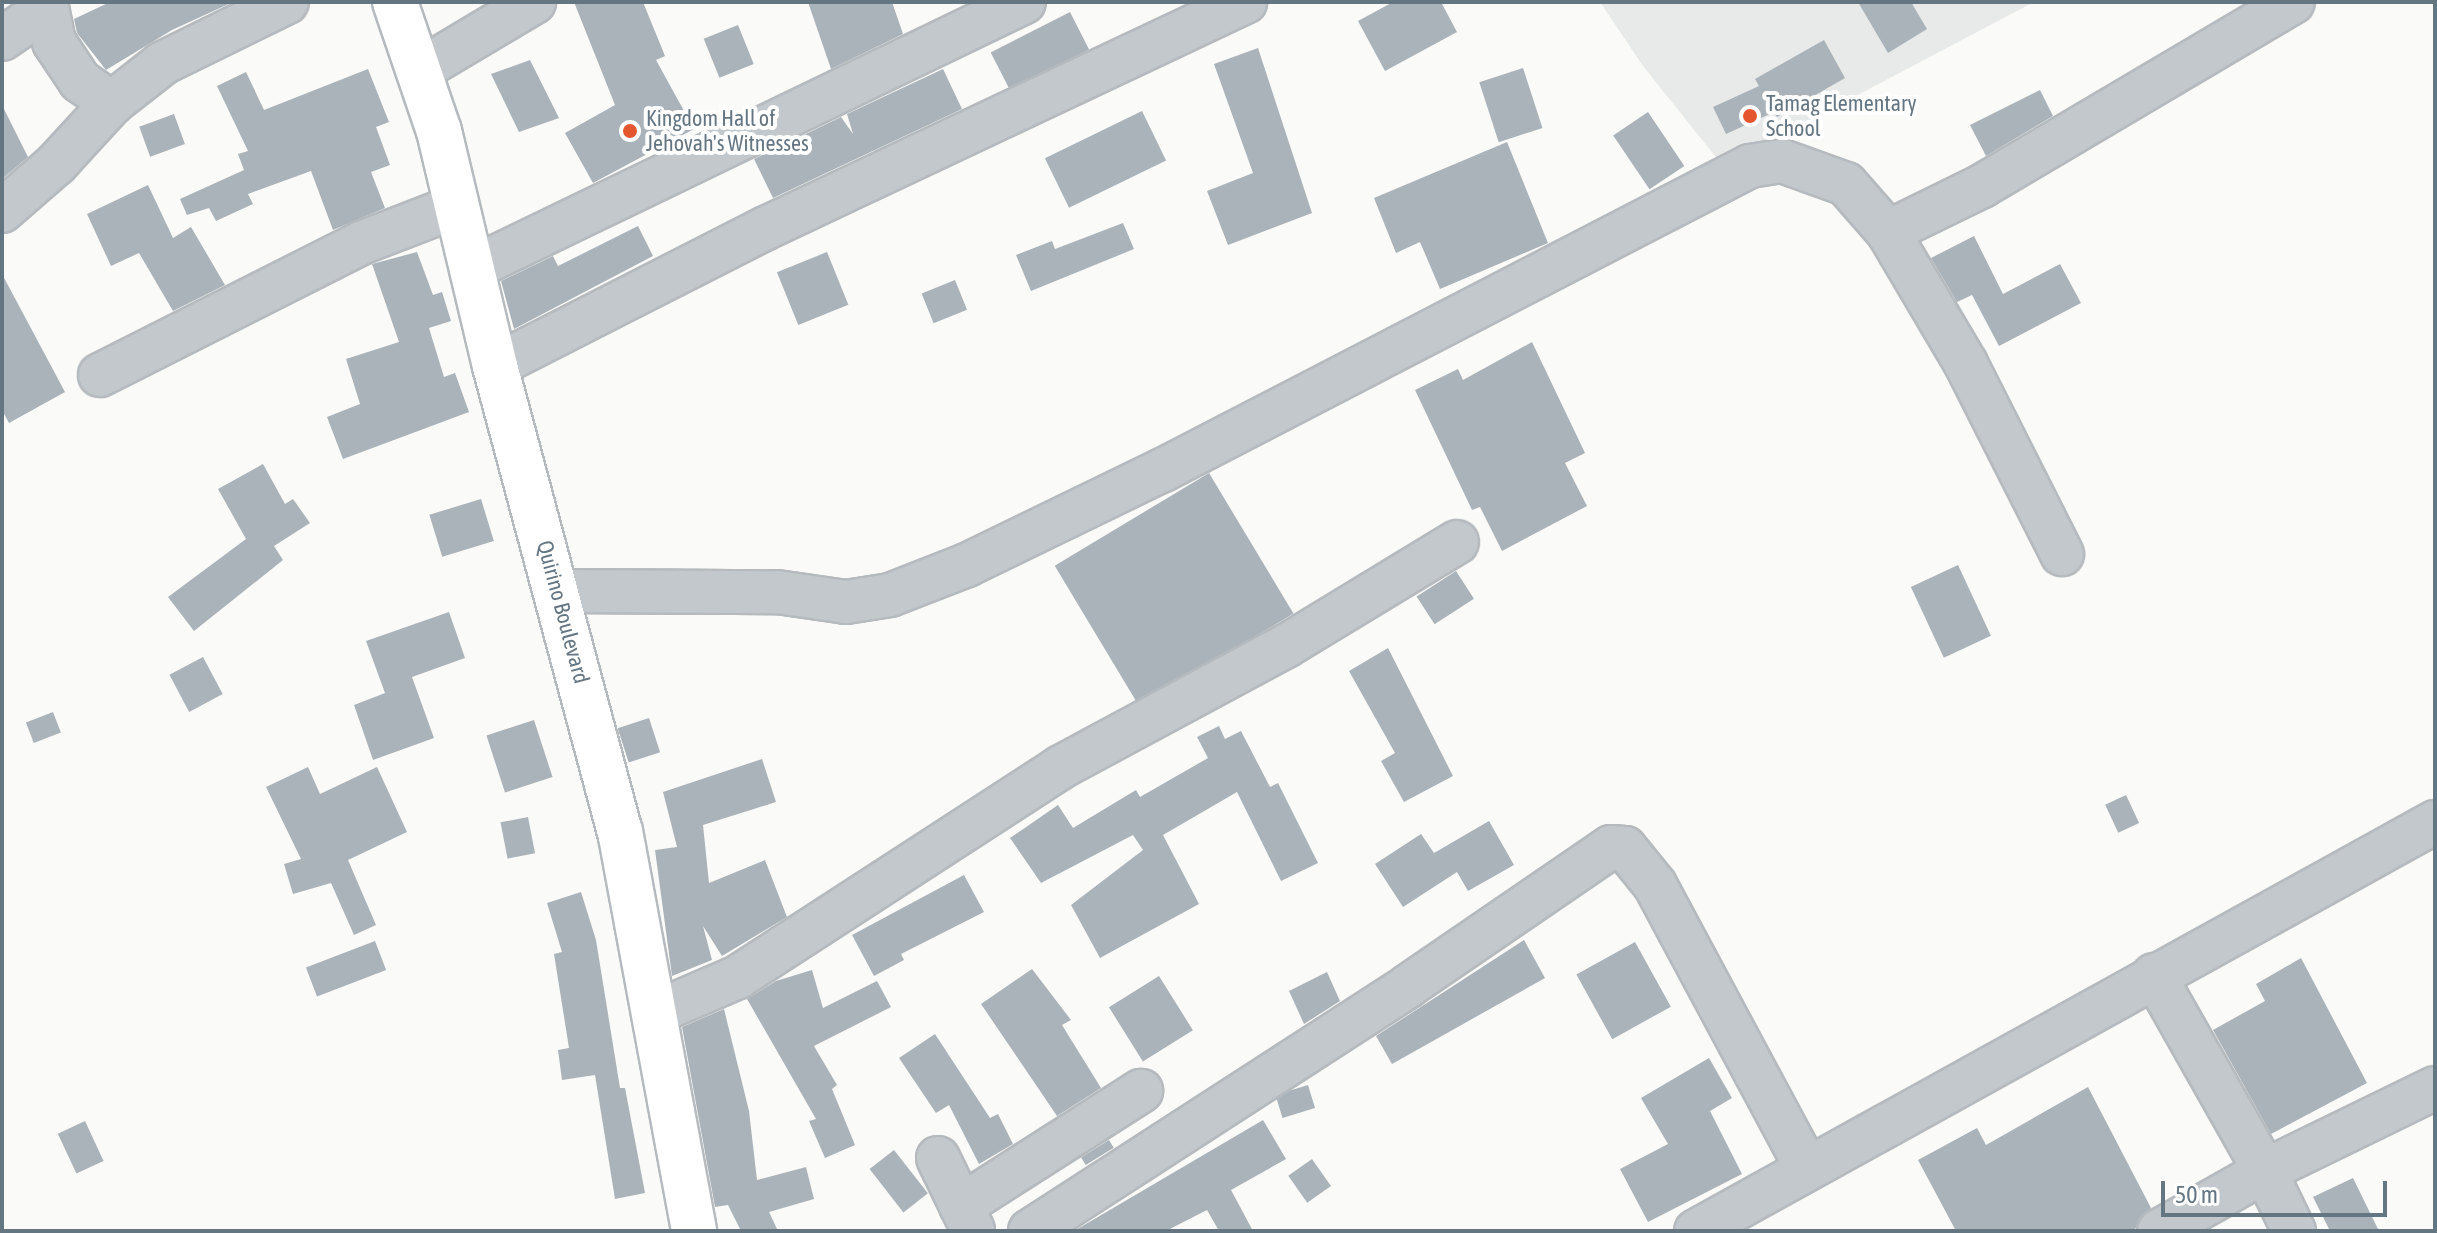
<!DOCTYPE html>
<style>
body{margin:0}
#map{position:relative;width:2437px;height:1233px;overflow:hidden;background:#fafaf8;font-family:"Asap Condensed",sans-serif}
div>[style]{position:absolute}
.built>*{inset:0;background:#e8e9e9}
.building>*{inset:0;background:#aab3b9;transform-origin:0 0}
.roads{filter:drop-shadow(2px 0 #b5babe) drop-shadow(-2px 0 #b5babe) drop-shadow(0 2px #b5babe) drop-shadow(0 -2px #b5babe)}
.minor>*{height:42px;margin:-21px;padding:0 21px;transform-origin:21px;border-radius:21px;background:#c3c8cc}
.major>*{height:44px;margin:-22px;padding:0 22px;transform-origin:22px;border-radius:22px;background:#fff}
.dots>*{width:22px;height:22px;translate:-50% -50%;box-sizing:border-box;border:4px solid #fff;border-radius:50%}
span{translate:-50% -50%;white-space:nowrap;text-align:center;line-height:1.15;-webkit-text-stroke:8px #fff;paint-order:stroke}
.poi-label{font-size:22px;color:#657683}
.left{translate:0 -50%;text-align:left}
.street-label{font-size:22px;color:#657683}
.frame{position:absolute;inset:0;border:4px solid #657683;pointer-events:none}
.scale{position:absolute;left:2161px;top:1181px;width:226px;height:36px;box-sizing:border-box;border:4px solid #657683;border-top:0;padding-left:10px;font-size:24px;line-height:28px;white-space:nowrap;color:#657683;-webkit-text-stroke:6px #fff;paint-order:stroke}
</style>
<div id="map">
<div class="built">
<div style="clip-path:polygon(1600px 2px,2034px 2px,1723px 166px,1643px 66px)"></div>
</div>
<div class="building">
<div style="clip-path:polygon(110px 2px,233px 2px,172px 30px,106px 70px,77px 33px,74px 19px)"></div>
<div style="clip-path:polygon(574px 2px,643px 2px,665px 56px,656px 60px,694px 129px,593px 183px,565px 133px,615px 105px)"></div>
<div style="clip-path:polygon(808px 2px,892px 2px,903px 34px,831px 69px)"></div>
<div style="clip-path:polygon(1393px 2px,1441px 2px,1457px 32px,1385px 71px,1358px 21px)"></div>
<div style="clip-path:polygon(1858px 2px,1911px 2px,1927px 29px,1888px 53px)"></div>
<div style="left:1070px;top:12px;width:42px;height:89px;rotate:63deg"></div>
<div style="left:738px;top:25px;width:42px;height:37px;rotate:68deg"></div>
<div style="clip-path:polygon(1824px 40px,1845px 78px,1777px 117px,1774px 112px,1726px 134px,1713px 107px,1759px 86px,1755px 79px)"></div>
<div style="clip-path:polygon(1258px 48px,1312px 213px,1228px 245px,1207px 191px,1253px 173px,1214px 64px)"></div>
<div style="clip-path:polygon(530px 60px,559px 118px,519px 132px,491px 74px)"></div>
<div style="left:1523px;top:68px;width:63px;height:46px;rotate:72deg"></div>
<div style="clip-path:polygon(368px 69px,389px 122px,376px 127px,390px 165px,371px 172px,385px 208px,333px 230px,311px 171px,248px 194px,253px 204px,216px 221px,209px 208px,187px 215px,180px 199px,244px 170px,238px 154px,248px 151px,217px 86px,246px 72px,264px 110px)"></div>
<div style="clip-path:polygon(943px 69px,962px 109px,773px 198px,754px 159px,841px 117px,853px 134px,847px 114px)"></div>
<div style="clip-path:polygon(2040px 90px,2053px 116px,1986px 156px,1970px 125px)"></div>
<div style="clip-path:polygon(2px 105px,28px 157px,2px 179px)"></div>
<div style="left:1142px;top:111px;width:55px;height:108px;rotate:64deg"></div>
<div style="left:1648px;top:112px;width:65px;height:42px;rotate:56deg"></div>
<div style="left:174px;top:114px;width:32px;height:37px;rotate:70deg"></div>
<div style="clip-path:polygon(1507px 142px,1548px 243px,1440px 289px,1420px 242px,1396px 253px,1374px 198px)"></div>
<div style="clip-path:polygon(148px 185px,173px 238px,191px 227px,225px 285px,173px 311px,139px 253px,111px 266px,87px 214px)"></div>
<div style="clip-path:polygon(1123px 223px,1134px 249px,1031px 291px,1016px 255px,1052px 241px,1055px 249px)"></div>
<div style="clip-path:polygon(638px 226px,653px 256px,514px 329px,501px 281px,553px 256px,558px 266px)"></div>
<div style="clip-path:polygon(1974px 236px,2003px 294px,2060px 264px,2081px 303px,1999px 346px,1972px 295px,1957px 302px,1931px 258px)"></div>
<div style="clip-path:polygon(417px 252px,433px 295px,442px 292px,451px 321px,429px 328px,444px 377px,455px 373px,469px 412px,343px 459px,327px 417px,360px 404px,346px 359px,399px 342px,372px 264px)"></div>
<div style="left:827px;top:252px;width:57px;height:54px;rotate:68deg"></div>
<div style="clip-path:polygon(2px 274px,65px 392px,9px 423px,2px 410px)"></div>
<div style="left:955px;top:280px;width:32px;height:36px;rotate:68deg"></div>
<div style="clip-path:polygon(1532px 342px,1585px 453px,1565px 463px,1587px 506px,1502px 551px,1480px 507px,1472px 510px,1415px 390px,1458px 369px,1463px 380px)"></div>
<div style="clip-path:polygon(263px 464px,285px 504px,293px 499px,310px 523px,274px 546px,283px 560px,194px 631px,168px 597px,246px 539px,218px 489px)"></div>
<div style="left:1209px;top:473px;width:164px;height:180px;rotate:59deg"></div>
<div style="left:481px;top:499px;width:44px;height:54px;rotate:73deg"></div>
<div style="left:1958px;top:565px;width:78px;height:52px;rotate:65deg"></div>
<div style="left:1456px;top:571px;width:33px;height:47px;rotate:57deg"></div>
<div style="clip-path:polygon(449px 612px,465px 658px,412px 677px,434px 738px,373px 760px,354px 705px,385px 693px,366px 641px)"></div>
<div style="clip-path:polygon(1388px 648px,1453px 776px,1404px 802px,1381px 761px,1395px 753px,1349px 671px)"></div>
<div style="left:203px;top:657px;width:42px;height:38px;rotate:62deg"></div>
<div style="left:53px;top:712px;width:22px;height:29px;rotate:69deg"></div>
<div style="left:649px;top:718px;width:36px;height:33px;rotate:72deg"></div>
<div style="left:534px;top:720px;width:60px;height:50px;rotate:72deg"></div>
<div style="clip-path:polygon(1219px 726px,1225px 739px,1241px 731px,1270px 787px,1278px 783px,1318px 863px,1281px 881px,1237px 792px,1163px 835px,1199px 904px,1100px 958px,1071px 905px,1143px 850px,1133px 835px,1041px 883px,1010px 838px,1058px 805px,1073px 828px,1136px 790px,1140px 797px,1208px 758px,1197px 737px)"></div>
<div style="clip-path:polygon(762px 759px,776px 802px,703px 825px,709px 883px,765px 860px,787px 917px,722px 956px,703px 926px,712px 960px,672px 976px,655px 850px,677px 847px,663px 792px)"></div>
<div style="clip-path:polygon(308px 767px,320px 794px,377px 767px,407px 832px,348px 860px,376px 925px,354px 935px,331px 883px,293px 894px,284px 864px,301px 859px,266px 787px)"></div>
<div style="left:2126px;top:795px;width:31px;height:23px;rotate:65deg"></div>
<div style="left:528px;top:817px;width:37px;height:28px;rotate:79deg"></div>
<div style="clip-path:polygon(1489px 821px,1514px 865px,1468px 891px,1457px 872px,1403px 907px,1375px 864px,1421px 834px,1434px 853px)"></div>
<div style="clip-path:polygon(964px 875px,984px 912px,901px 954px,904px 960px,874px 976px,852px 935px)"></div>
<div style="clip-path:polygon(581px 892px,596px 940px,620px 1088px,625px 1088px,645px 1193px,615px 1199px,595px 1075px,562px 1080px,558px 1050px,569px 1048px,554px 954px,562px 952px,547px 903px)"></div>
<div style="clip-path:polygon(1524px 940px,1545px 978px,1392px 1064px,1376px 1036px)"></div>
<div style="left:375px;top:941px;width:31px;height:74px;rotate:69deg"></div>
<div style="left:1635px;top:942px;width:74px;height:67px;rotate:61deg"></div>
<div style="clip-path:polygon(2301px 958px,2367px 1083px,2271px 1134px,2213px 1030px,2265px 1001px,2256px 984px)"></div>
<div style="clip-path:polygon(1032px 969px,1071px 1020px,1062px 1025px,1101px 1088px,1057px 1116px,981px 1004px)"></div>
<div style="clip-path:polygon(812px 970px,823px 1008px,877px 981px,891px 1007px,814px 1046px,837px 1085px,832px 1089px,855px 1145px,825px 1158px,809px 1121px,816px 1119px,747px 999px,776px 981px)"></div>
<div style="clip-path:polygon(1327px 972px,1340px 1001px,1304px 1024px,1289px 991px)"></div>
<div style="left:1159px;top:976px;width:64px;height:59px;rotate:58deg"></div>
<div style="clip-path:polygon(724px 1009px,749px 1111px,757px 1180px,806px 1167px,814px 1199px,769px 1212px,778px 1231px,741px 1231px,728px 1205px,715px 1207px,682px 1027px)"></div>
<div style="clip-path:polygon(935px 1034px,990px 1118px,998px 1114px,1013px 1144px,979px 1164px,949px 1105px,936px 1113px,899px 1058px)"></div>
<div style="clip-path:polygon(1709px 1058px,1732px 1098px,1710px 1111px,1742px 1174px,1648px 1222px,1620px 1169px,1668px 1144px,1641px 1098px)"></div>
<div style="left:1308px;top:1085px;width:24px;height:34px;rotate:73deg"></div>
<div style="clip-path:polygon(2088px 1087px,2151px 1208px,2135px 1229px,1956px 1231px,1918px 1160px,1977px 1128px,1986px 1145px)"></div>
<div style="clip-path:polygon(1263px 1120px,1286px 1159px,1231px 1190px,1253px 1231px,1219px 1231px,1207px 1210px,1166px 1231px,1074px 1231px)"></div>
<div style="left:85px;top:1121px;width:44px;height:30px;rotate:65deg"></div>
<div style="left:1109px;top:1140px;width:9px;height:33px;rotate:58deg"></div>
<div style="left:894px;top:1150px;width:55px;height:31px;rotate:52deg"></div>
<div style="left:1312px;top:1159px;width:33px;height:29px;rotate:55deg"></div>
<div style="clip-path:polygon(2353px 1178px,2379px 1231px,2330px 1231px,2313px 1197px)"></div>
</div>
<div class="roads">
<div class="minor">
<div style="left:46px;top:2px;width:41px;rotate:78.7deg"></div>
<div style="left:54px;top:42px;width:47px;rotate:56.3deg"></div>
<div style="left:80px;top:81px;width:39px;rotate:35deg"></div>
<div style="left:2px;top:39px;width:55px;rotate:-34.6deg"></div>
<div style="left:420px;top:70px;width:133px;rotate:-30.8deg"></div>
<div style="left:2px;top:211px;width:72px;rotate:-41deg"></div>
<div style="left:56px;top:164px;width:83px;rotate:-47.4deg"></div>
<div style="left:112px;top:103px;width:65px;rotate:-38.1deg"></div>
<div style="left:163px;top:63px;width:138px;rotate:-26.2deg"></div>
<div style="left:1888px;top:232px;width:153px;rotate:59.4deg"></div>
<div style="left:1966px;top:364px;width:213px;rotate:63.2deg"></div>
<div style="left:471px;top:269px;width:614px;rotate:-25.77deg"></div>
<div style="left:495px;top:366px;width:304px;rotate:-27deg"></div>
<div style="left:766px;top:228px;width:530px;rotate:-25.26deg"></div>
<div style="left:100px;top:375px;width:292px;rotate:-26.8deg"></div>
<div style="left:361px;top:243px;width:103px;rotate:-21.1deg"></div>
<div style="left:558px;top:591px;width:219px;rotate:0.3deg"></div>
<div style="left:777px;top:592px;width:70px;rotate:8.2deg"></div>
<div style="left:846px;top:602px;width:45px;rotate:-9deg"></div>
<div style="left:890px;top:595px;width:83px;rotate:-21.3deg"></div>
<div style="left:967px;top:565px;width:216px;rotate:-25.9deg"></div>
<div style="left:1161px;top:471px;width:663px;rotate:-27.38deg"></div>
<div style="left:1750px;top:166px;width:32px;rotate:-9deg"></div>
<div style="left:1782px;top:161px;width:68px;rotate:19.8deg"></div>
<div style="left:1846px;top:184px;width:64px;rotate:48.8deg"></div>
<div style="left:1888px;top:232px;width:105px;rotate:-26.1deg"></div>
<div style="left:1982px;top:186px;width:361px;rotate:-30.6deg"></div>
<div style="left:2154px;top:975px;width:225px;rotate:60.5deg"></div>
<div style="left:2265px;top:1171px;width:189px;rotate:-26deg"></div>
<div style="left:657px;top:1012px;width:88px;rotate:-23.4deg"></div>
<div style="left:738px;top:977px;width:385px;rotate:-33deg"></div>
<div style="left:1061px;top:767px;width:255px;rotate:-28.3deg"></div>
<div style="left:1286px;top:646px;width:200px;rotate:-31.3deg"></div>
<div style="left:938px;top:1158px;width:80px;rotate:64.1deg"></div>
<div style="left:961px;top:1206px;width:214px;rotate:-32.6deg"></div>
<div style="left:1030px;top:1231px;width:450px;rotate:-32.9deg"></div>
<div style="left:1408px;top:986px;width:246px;rotate:-34.4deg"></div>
<div style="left:1611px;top:847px;width:14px;rotate:4deg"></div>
<div style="left:1625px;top:848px;width:48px;rotate:51deg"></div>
<div style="left:1655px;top:885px;width:322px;rotate:61.8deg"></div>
<div style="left:1696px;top:1231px;width:845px;rotate:-28.96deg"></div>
<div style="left:2159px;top:1231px;width:122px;rotate:-29.5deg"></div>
<div style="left:2265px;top:1171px;width:67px;rotate:64.2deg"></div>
</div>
<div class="major">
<div style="left:395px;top:2px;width:136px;rotate:71.2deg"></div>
<div style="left:439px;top:131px;width:242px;rotate:76.6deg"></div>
<div style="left:495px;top:366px;width:482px;rotate:75deg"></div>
<div style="left:620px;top:831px;width:407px;rotate:79.5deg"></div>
</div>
</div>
<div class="dots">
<div style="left:1750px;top:116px;background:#e4572e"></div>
<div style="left:630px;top:131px;background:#e4572e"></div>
</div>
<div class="poi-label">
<span class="left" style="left:1766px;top:116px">Tamag Elementary<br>School</span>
<span class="left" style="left:646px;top:131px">Kingdom Hall of<br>Jehovah's Witnesses</span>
</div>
<div class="street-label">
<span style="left:563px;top:612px;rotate:75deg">Quirino Boulevard</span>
</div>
<div class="frame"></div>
<div class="scale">50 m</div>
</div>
